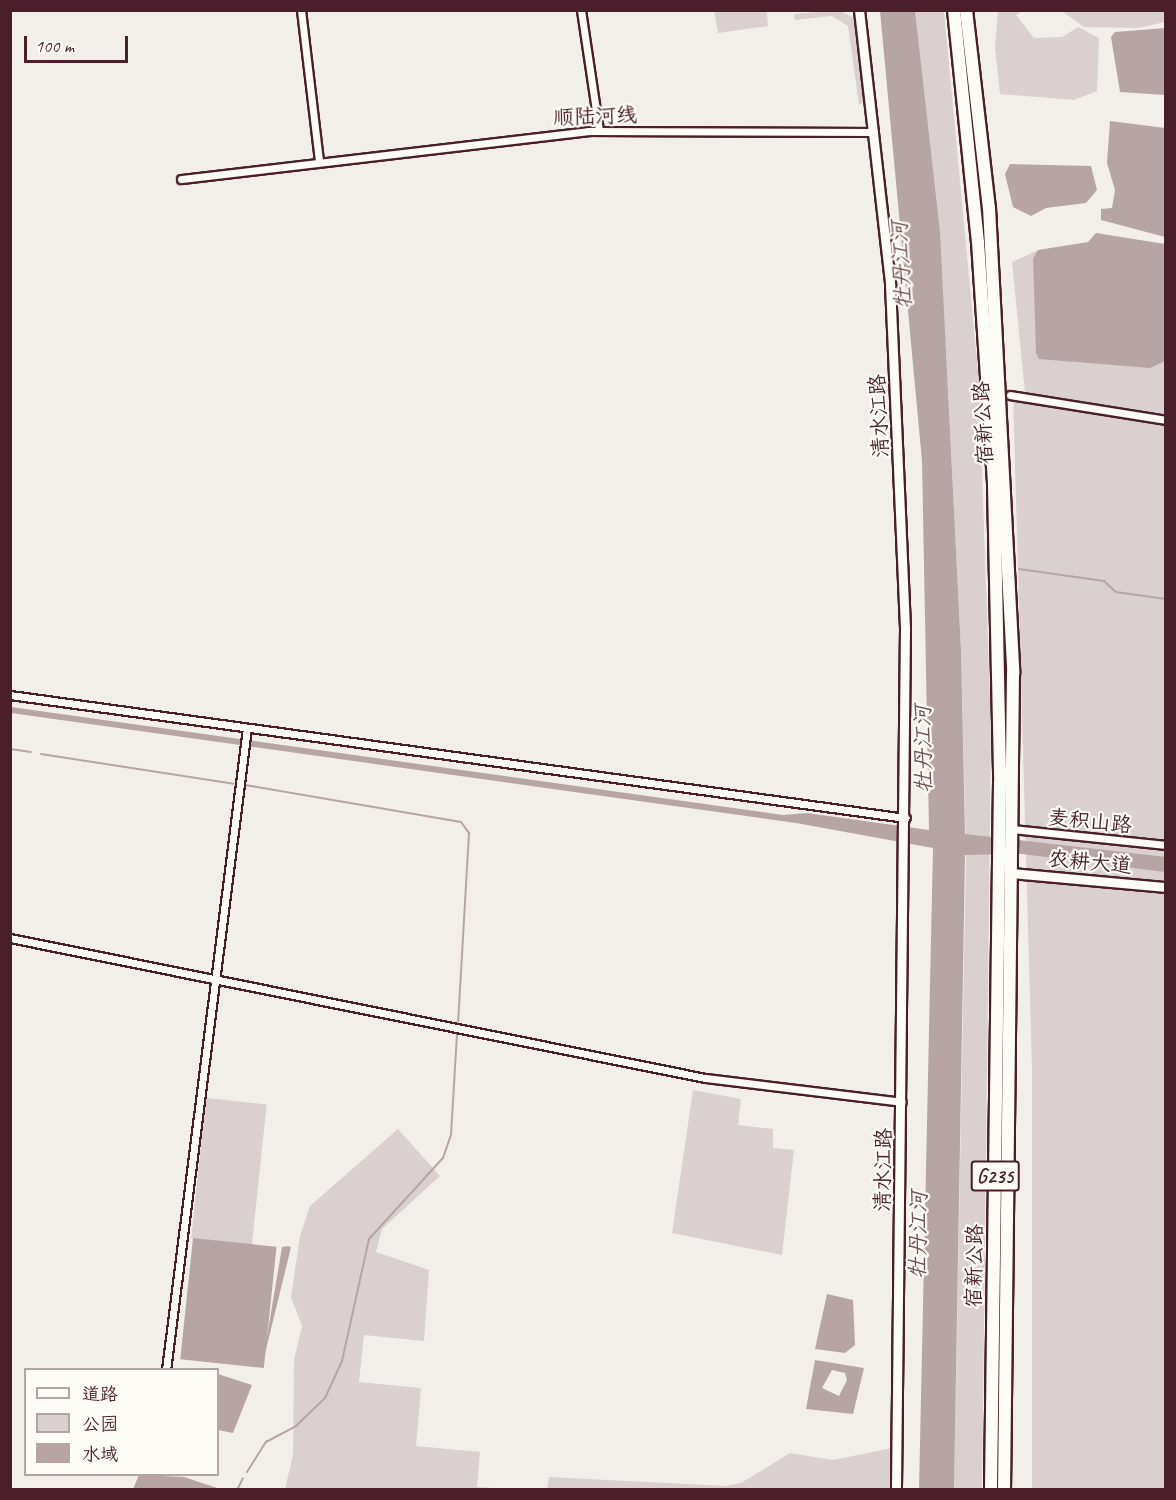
<!DOCTYPE html>
<meta charset="utf-8">
<style>
body{margin:0}
#map{position:relative;width:1176px;height:1500px;overflow:hidden;background:#f2efeb;font-family:Caveat,"LXGW WenKai TC",sans-serif}
div>[style]{position:absolute}
.green>*{inset:0;background:#d9d0cf;transform-origin:0 0}
.water>*{inset:0;background:#b7a5a6;transform-origin:0 0}
.stream>*{height:2px;margin:-1px;padding:0 1px;transform-origin:1px;border-radius:1px;background:#b7a5a6}
.roads{filter:drop-shadow(2px 0 #4a1f2b) drop-shadow(-2px 0 #4a1f2b) drop-shadow(0 2px #4a1f2b) drop-shadow(0 -2px #4a1f2b)}
.street>*{height:7px;margin:-3.5px;padding:0 3.5px;transform-origin:3.5px;border-radius:3.5px;background:#fdfcf7}
.secondary>*{height:9px;margin:-4.5px;padding:0 4.5px;transform-origin:4.5px;border-radius:4.5px;background:#fdfcf7}
.highway>*{height:12px;margin:-6px;padding:0 6px;transform-origin:6px;border-radius:6px;background:#fdfcf7}
span{translate:-50% -50%;white-space:nowrap;text-align:center;line-height:1.15;-webkit-text-stroke:4.5px #fdfcf7;paint-order:stroke}
.shield-label span{padding:2px 4px;background:#fdfcf7;border:2px solid;border-radius:4px;-webkit-text-stroke-width:0}
.shield-label{font-size:20px;color:#4a1f2b;font-weight:700}
.street-label{font-size:21px;color:#4a1f2b}
.water-label{font-size:22px;color:#704e56;font-style:italic}
.frame{position:absolute;inset:0;border:12px solid #4a1f2b;pointer-events:none}
.legend{position:absolute;left:24px;top:1368px;width:195px;height:108px;box-sizing:border-box;background:#fdfcf7;border:2px solid #b5a4a5;margin:0;padding:8px 10px;list-style:none;font-size:18px;color:#4a1f2b}
.legend li{display:flex;align-items:center;gap:12px;height:30px}
.legend b{width:30px;border:2px solid #b5a4a5}
.scale{position:absolute;left:24px;top:36px;width:104px;height:27px;box-sizing:border-box;border:3px solid #4a1f2b;border-top:0;padding-left:8px;font-size:18px;line-height:21px;white-space:nowrap;color:#4a1f2b;-webkit-text-stroke:4px #fdfcf7;paint-order:stroke}
</style>
<div id="map">
<div class="green">
<div style="clip-path:polygon(838px 10px,856px 19px,865px 101px,859px 105px,848px 26px,832px 16px,795px 20px,794px 14px)"></div>
<div style="clip-path:polygon(714px 11px,767px 11px,768px 26px,718px 33px)"></div>
<div style="clip-path:polygon(915px 11px,944px 11px,979px 383px,991px 731px,982px 1490px,954px 1489px,966px 854px,961px 650px,946px 350px)"></div>
<div style="clip-path:polygon(998px 11px,1022px 11px,1016px 15px,1034px 38px,1062px 37px,1078px 27px,1099px 38px,1097px 91px,1074px 100px,1000px 94px,995px 48px)"></div>
<div style="clip-path:polygon(1062px 11px,1165px 11px,1165px 22px,1138px 28px,1084px 27px)"></div>
<div style="clip-path:polygon(1038px 250px,1033px 258px,1157px 361px,1165px 361px,1165px 1489px,1032px 1489px,1032px 1071px,1013px 392px,1025px 393px,1012px 262px)"></div>
<div style="clip-path:polygon(693px 1090px,741px 1099px,738px 1125px,773px 1129px,773px 1148px,794px 1150px,782px 1255px,672px 1233px)"></div>
<div style="left:206px;top:1098px;width:61px;height:141px;rotate:6deg"></div>
<div style="clip-path:polygon(398px 1129px,440px 1176px,382px 1229px,376px 1252px,429px 1270px,424px 1341px,364px 1335px,359px 1382px,421px 1388px,416px 1446px,480px 1452px,477px 1487px,508px 1489px,285px 1489px,293px 1455px,294px 1360px,302px 1326px,291px 1297px,300px 1236px,310px 1206px)"></div>
<div style="clip-path:polygon(892px 1448px,892px 1489px,547px 1490px,549px 1477px,725px 1486px,741px 1483px,790px 1453px,833px 1460px)"></div>
</div>
<div class="water">
<div style="clip-path:polygon(880px 11px,915px 11px,940px 232px,961px 650px,965px 834px,1166px 857px,1165px 872px,1022px 854px,965px 855px,954px 1489px,919px 1489px,933px 848px,796px 823px,11px 713px,11px 707px,783px 815px,807px 813px,929px 830px,922px 461px)"></div>
<div style="clip-path:polygon(1165px 28px,1165px 95px,1120px 92px,1111px 37px,1115px 32px)"></div>
<div style="clip-path:polygon(1110px 121px,1165px 128px,1165px 237px,1101px 220px,1101px 209px,1112px 208px,1115px 190px,1107px 163px)"></div>
<div style="clip-path:polygon(1010px 164px,1091px 166px,1097px 190px,1086px 203px,1046px 208px,1031px 216px,1013px 207px,1005px 174px)"></div>
<div style="clip-path:polygon(1096px 233px,1165px 244px,1165px 361px,1150px 368px,1039px 359px,1036px 353px,1033px 258px,1038px 250px,1088px 242px)"></div>
<div style="left:193px;top:1238px;width:84px;height:122px;rotate:6deg"></div>
<div style="clip-path:polygon(288px 1246px,291px 1247px,262px 1366px,282px 1247px)"></div>
<div style="clip-path:polygon(827px 1294px,853px 1300px,855px 1345px,845px 1353px,815px 1349px)"></div>
<div style="clip-path:polygon(evenodd,815px 1360px,864px 1368px,853px 1414px,806px 1409px,815px 1360px,832px 1370px,845px 1373px,847px 1380px,839px 1396px,822px 1388px,832px 1370px)"></div>
<div style="clip-path:polygon(218px 1374px,252px 1385px,233px 1433px,218px 1430px)"></div>
<div style="clip-path:polygon(139px 1475px,184px 1477px,220px 1489px,133px 1489px)"></div>
</div>
<div class="stream">
<div style="left:1019px;top:569px;width:86px;rotate:8deg"></div>
<div style="left:1104px;top:581px;width:16px;rotate:43deg"></div>
<div style="left:1116px;top:592px;width:50px;rotate:8deg"></div>
<div style="left:1166px;top:616px;width:16px;rotate:90deg"></div>
<div style="left:10px;top:749px;width:21px;rotate:8deg"></div>
<div style="left:41px;top:754px;width:195px;rotate:8.8deg"></div>
<div style="left:245px;top:785px;width:219px;rotate:9.7deg"></div>
<div style="left:461px;top:822px;width:14px;rotate:54deg"></div>
<div style="left:469px;top:833px;width:189px;rotate:93.3deg"></div>
<div style="left:247px;top:1472px;width:36px;rotate:-58deg"></div>
<div style="left:266px;top:1442px;width:34px;rotate:-28deg"></div>
<div style="left:296px;top:1426px;width:40px;rotate:-44deg"></div>
<div style="left:325px;top:1398px;width:41px;rotate:-65.3deg"></div>
<div style="left:342px;top:1361px;width:125px;rotate:-77.5deg"></div>
<div style="left:369px;top:1239px;width:110px;rotate:-47.6deg"></div>
<div style="left:443px;top:1158px;width:24px;rotate:-71deg"></div>
<div style="left:451px;top:1135px;width:101px;rotate:-86.6deg"></div>
<div style="left:237px;top:1490px;width:13px;rotate:-63deg"></div>
</div>
<div class="roads">
<div class="street">
<div style="left:301px;top:10px;width:153px;rotate:83.2deg"></div>
<div style="left:581px;top:10px;width:122px;rotate:81.5deg"></div>
<div style="left:181px;top:179px;width:410px;rotate:-6.7deg"></div>
<div style="left:588px;top:131px;width:286px;rotate:0.2deg"></div>
<div style="left:1010px;top:395px;width:158px;rotate:9.1deg"></div>
<div style="left:10px;top:695px;width:904px;rotate:7.82deg"></div>
<div style="left:1012px;top:829px;width:155px;rotate:5.9deg"></div>
<div style="left:10px;top:938px;width:709px;rotate:11.39deg"></div>
<div style="left:705px;top:1078px;width:198px;rotate:6.9deg"></div>
<div style="left:166px;top:1370px;width:647px;rotate:-82.81deg"></div>
</div>
<div class="secondary">
<div style="left:859px;top:10px;width:276px;rotate:83.5deg"></div>
<div style="left:890px;top:284px;width:344px;rotate:87.5deg"></div>
<div style="left:905px;top:628px;width:862px;rotate:90.6deg"></div>
<div style="left:1011px;top:873px;width:156px;rotate:5.2deg"></div>
</div>
<div class="highway">
<div style="left:954px;top:10px;width:233px;rotate:84.1deg"></div>
<div style="left:978px;top:242px;width:244px;rotate:86.2deg"></div>
<div style="left:994px;top:485px;width:298px;rotate:88.8deg"></div>
<div style="left:1000px;top:783px;width:707px;rotate:90.73deg"></div>
<div style="left:966px;top:10px;width:199px;rotate:83.4deg"></div>
<div style="left:989px;top:208px;width:466px;rotate:87deg"></div>
<div style="left:1013px;top:673px;width:817px;rotate:90.63deg"></div>
</div>
</div>
<div class="shield-label">
<span style="left:995px;top:1176px">G235</span>
</div>
<div class="street-label">
<span style="left:595px;top:116px;rotate:-2deg">顺陆河线</span>
<span style="left:879px;top:416px;rotate:-93deg">清水江路</span>
<span style="left:983px;top:423px;rotate:-93deg">宿新公路</span>
<span style="left:1090px;top:821px;rotate:6deg">麦积山路</span>
<span style="left:1090px;top:862px;rotate:5deg">农耕大道</span>
<span style="left:883px;top:1170px;rotate:-89deg">清水江路</span>
<span style="left:974px;top:1266px;rotate:-89deg">宿新公路</span>
</div>
<div class="water-label">
<span style="left:902px;top:265px;rotate:-93deg">牡丹江河</span>
<span style="left:924px;top:749px;rotate:-91deg">牡丹江河</span>
<span style="left:919px;top:1235px;rotate:-89deg">牡丹江河</span>
</div>
<div class="frame"></div>
<ul class="legend">
<li><b style="height:8px;background:#fdfcf7"></b>道路</li>
<li><b style="height:16px;background:#d9d0cf"></b>公园</li>
<li><b style="height:16px;background:#b7a5a6"></b>水域</li>
</ul>
<div class="scale">100 m</div>
</div>
